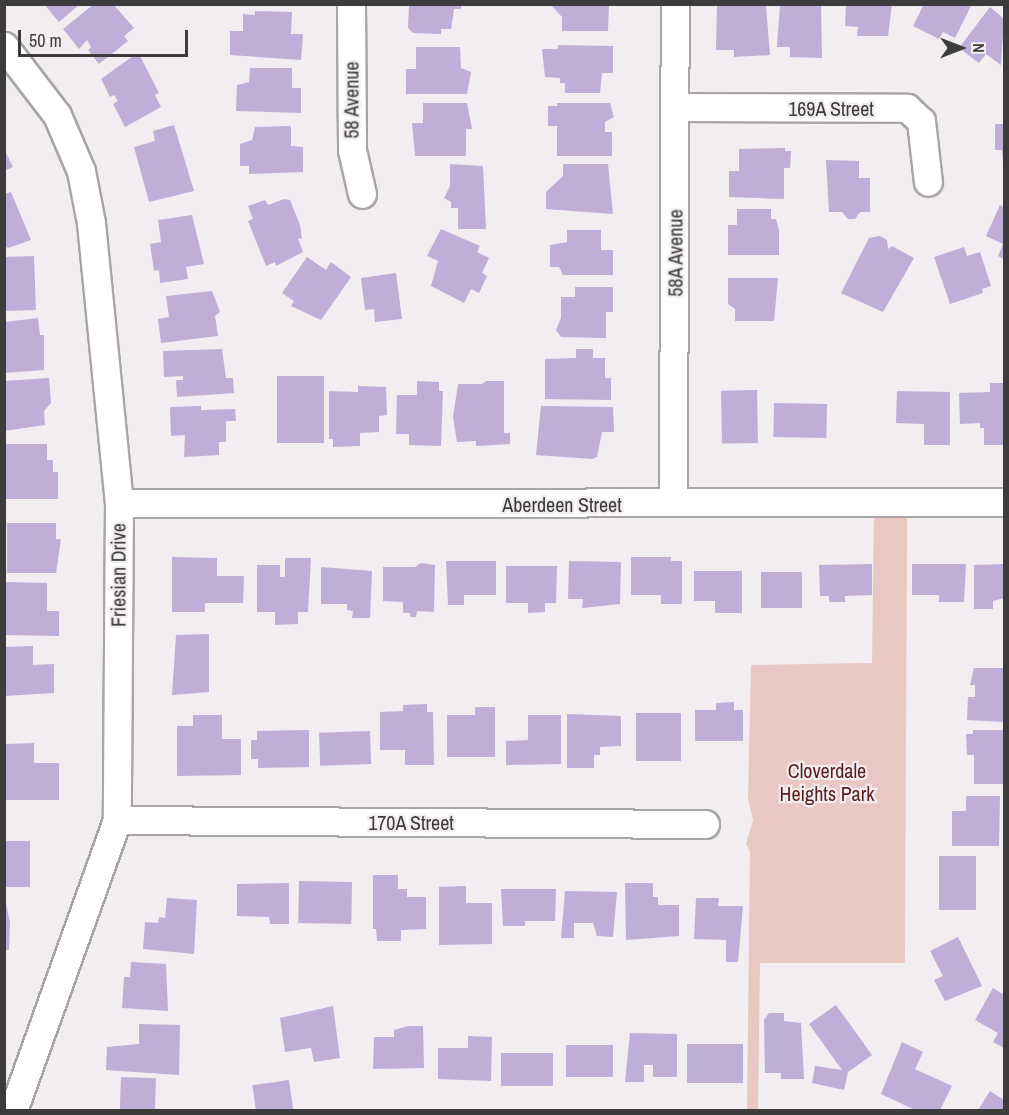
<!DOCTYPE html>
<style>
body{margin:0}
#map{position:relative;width:1009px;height:1115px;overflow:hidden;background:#f1edf0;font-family:"Archivo Narrow",sans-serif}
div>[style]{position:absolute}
.green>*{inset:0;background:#e9c8c3}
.building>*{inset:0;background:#beaed8;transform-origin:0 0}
.roads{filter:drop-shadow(2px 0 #a8a5a8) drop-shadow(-2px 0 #a8a5a8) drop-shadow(0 2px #a8a5a8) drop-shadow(0 -2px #a8a5a8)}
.minor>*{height:27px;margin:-13.5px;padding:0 13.5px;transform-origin:13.5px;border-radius:13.5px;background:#fff}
span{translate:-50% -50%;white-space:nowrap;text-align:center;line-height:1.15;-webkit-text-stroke:4.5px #f1edf0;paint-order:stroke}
.street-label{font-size:20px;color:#3d3c3d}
.park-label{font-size:20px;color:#5b1e19}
.frame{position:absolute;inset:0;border:6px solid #3d3c3d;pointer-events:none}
.north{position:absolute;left:931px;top:18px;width:60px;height:60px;-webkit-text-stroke:4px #f1edf0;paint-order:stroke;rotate:90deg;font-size:16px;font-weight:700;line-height:24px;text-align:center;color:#3d3c3d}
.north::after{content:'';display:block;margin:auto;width:21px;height:27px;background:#3d3c3d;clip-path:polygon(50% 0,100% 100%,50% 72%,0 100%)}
.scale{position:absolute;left:18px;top:30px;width:170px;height:27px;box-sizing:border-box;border:3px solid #3d3c3d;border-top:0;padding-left:8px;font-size:18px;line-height:21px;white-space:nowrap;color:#3d3c3d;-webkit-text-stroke:4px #f1edf0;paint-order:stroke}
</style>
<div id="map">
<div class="green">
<div style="clip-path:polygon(874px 517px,907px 517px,905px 963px,760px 963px,758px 1110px,747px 1110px,750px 851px,746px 844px,753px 820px,748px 798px,751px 665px,872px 663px)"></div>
</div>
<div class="building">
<div style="clip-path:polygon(44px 4px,80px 4px,59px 22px)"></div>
<div style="clip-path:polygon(94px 4px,113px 4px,134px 28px,124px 36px,128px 41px,99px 64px,88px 50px,91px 47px,87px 40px,79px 49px,63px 29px)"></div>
<div style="clip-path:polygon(409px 4px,461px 4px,461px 9px,454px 9px,451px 29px,441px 29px,441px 34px,413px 33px,408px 28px)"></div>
<div style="clip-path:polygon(550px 4px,609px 4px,608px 31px,562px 31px,562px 17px)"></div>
<div style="clip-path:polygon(717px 4px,766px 6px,770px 55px,734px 57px,734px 50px,716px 50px)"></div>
<div style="clip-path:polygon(780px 4px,821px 4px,822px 58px,790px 57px,790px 47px,777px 47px)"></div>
<div style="clip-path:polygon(846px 4px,892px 4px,888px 36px,857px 36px,858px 27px,845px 26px)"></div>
<div style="clip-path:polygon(924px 4px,972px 4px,955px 38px,943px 32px,939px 39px,913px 26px)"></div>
<div style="clip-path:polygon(990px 7px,1004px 19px,1001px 65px,986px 54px,979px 63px,959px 48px)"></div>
<div style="clip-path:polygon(255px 11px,292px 12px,291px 34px,303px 34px,301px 60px,230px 55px,230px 31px,243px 31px,243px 14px,255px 15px)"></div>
<div style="clip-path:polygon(558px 45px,613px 46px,613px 73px,602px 73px,600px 93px,565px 93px,565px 83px,560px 83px,560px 78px,545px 77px,542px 49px,558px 49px)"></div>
<div style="clip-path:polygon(416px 47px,460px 47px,461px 68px,471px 72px,467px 94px,406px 94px,406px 69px,416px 69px)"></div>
<div style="clip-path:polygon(133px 56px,140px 56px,159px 93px,155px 95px,161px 107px,125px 127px,113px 104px,118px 101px,114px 95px,110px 97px,101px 79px)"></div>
<div style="clip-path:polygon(250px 68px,292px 68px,292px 88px,301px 88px,301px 113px,236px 111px,237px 85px,249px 82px)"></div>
<div style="clip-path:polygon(423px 103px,467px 103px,472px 129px,466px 129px,466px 156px,415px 156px,412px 123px,423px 123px)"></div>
<div style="clip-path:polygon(557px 103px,610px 103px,614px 117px,605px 122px,605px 132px,612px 132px,612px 156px,557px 156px,557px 126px,548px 126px,548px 106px,557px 106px)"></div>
<div style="clip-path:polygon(995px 124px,1004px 124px,1004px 177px,1002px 150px,995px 150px)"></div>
<div style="clip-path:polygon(174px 125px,194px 191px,149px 202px,134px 147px,155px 141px,153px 131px)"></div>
<div style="clip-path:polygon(291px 126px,291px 146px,303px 147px,303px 172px,249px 174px,249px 166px,240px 166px,240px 144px,252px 140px,255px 127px)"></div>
<div style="clip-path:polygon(785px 148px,785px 151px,791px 151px,790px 168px,784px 168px,784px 199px,729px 197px,729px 171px,739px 171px,739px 149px)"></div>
<div style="clip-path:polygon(4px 149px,13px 167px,4px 171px)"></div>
<div style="clip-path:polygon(826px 160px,859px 161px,859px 178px,870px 178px,870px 212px,860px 212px,855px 219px,848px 219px,842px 212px,829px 212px)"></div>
<div style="clip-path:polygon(450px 164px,483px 166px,486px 229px,458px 229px,458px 208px,451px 208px,451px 202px,444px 198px,450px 186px)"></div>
<div style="clip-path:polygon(563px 164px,608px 164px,613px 214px,546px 209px,546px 192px,563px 176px)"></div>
<div style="clip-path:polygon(11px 192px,31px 240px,8px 248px,4px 246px,4px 194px)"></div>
<div style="clip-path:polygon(284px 199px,290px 200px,300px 225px,302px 238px,298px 239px,303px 252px,276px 266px,275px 262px,266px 266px,248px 221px,253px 219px,248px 206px,265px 200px,268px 205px)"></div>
<div style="clip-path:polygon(1000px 205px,1004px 207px,1004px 259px,998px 256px,1003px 244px,986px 236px)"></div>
<div style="clip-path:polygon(737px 209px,771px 209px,771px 219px,776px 219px,779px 230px,779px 255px,728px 255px,728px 225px,737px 225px)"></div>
<div style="clip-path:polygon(192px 215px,204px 264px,186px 267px,188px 279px,160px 283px,159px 270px,154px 271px,150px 244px,161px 242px,158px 220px)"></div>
<div style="clip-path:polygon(441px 229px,480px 246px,477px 252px,489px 258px,482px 273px,487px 276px,479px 293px,471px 289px,464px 303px,431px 286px,438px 261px,427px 256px)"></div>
<div style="clip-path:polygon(567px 230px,601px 230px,601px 250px,613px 250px,613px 275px,563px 275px,559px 267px,550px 267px,550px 245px,567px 242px)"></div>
<div style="clip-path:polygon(880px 236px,887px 240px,888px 249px,892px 246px,914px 258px,883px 312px,841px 293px,869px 238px)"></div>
<div style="clip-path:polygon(964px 247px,967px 256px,980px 252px,991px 286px,982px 289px,983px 293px,950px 304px,934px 257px)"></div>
<div style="left:34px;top:256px;width:54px;height:30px;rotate:88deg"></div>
<div style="clip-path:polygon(307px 257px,326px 270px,331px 262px,351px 277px,321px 320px,291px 306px,294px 301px,282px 293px)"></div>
<div style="clip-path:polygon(396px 273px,402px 319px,375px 322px,374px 309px,365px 310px,361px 278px)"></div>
<div style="clip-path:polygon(728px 278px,778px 278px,774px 321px,735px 321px,735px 309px,728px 304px)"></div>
<div style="clip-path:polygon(575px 287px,613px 287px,613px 312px,606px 312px,606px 338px,561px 337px,556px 330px,561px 318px,561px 297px,575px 297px)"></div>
<div style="clip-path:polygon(212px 291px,220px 312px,215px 316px,218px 336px,161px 343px,158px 319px,169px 317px,166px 296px)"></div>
<div style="clip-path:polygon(38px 318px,40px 335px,44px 335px,44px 370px,4px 373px,4px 322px)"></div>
<div style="clip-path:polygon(222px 349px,226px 378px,233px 378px,234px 393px,177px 397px,176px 380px,183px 380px,183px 376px,164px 377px,163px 351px)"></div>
<div style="clip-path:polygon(576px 349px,593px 349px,593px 358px,605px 358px,605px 378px,611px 378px,611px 400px,545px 399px,545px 359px,576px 358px)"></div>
<div style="left:277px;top:376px;width:47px;height:67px"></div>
<div style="clip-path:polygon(49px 378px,51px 403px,44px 411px,45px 425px,4px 431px,4px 381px)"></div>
<div style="clip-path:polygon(417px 381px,439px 382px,439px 391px,443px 391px,441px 446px,409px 445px,409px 434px,396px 434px,397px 395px,417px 395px)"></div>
<div style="clip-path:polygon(486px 381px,504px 381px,504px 433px,510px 433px,510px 444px,476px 446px,476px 441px,457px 442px,453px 417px,458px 384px,482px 384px)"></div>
<div style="clip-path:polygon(990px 383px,1004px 383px,1004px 445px,984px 445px,984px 428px,980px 428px,980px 423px,960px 424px,959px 393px,990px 392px)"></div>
<div style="clip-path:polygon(358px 386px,386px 387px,387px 415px,379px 416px,379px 432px,360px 433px,360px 446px,333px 447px,333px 439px,329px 439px,329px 391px,358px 392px)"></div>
<div style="left:757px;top:390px;width:53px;height:36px;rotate:89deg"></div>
<div style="clip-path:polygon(897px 391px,950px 392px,950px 445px,924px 445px,924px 424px,896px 423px)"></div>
<div style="left:774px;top:403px;width:53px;height:34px;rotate:1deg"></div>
<div style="clip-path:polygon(201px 406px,201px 410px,235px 409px,236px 421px,226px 421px,226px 442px,219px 442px,219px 455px,184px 457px,185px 435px,171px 436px,170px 407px)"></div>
<div style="clip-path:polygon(541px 406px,613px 407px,614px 432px,602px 432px,597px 457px,592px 459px,536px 455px)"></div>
<div style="clip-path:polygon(4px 444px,47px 444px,47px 460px,53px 460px,53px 472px,58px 472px,58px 499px,4px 499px)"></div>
<div style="clip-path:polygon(7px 523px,56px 523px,56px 539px,61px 539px,56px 573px,7px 573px)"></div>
<div style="clip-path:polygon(172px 557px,217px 558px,217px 576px,244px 576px,243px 603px,205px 603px,205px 612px,172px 612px)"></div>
<div style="clip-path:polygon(631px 557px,671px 557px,671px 561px,682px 561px,682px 604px,661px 604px,661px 595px,631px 595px)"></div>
<div style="clip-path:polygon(285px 558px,311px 558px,308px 612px,298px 612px,298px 624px,275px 625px,275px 612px,257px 612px,257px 565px,280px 565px,280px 577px,285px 577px)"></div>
<div style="clip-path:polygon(446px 561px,496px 561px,496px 595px,464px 595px,464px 605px,448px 605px)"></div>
<div style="clip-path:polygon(569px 561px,621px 562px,620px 604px,582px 608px,583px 599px,568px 599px)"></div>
<div style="clip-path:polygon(421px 563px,435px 565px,434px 612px,417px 611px,416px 617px,410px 617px,410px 613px,403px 613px,403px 602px,383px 601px,383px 567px,415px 567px)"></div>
<div style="clip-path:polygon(872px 564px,872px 595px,845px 596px,845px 602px,829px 602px,829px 596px,820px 596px,819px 565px)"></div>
<div style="clip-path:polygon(912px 564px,966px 564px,964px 602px,939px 602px,939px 595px,912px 595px)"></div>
<div style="clip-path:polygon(1004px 564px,1004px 598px,993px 601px,993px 609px,974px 609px,974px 565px)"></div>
<div style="clip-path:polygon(506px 566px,557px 566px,556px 603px,545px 603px,545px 612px,528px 613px,528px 603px,506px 603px)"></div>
<div style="clip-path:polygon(321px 567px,372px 571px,370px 618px,352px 618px,353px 611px,347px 610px,347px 604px,321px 604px)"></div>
<div style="clip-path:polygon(694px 571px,742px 571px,742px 613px,715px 613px,715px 601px,694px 601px)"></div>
<div style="left:761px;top:572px;width:41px;height:36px"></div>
<div style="clip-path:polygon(4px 582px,47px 583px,47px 611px,59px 611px,59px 636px,4px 635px)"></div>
<div style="clip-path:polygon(209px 634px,209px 692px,172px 695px,176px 635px)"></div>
<div style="clip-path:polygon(33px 646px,33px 665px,54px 664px,54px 693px,4px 696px,4px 647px)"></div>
<div style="clip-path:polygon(974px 668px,1004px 668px,1004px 722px,967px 720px,968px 697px,975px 697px,975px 685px,970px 685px)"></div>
<div style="clip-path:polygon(734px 702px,734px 710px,743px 710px,743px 741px,695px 741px,695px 710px,716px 710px,716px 703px)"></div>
<div style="clip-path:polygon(427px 704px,427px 712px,433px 712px,434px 765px,405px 765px,405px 750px,380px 750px,380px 712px,403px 711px,403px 705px)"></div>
<div style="clip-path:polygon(475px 707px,495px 707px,495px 757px,447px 757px,447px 715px,475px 715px)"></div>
<div style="left:636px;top:713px;width:45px;height:48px"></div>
<div style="clip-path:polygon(567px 714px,621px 716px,621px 746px,600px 747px,600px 755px,594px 755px,594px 768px,567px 768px)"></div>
<div style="clip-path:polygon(193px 715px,222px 715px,222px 739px,241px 739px,241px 775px,177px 776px,177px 726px,193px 726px)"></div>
<div style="clip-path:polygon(528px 715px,561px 715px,561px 764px,506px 765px,506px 741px,528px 740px)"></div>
<div style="clip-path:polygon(309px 730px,309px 767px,258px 768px,258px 759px,251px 759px,251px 740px,257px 740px,257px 731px)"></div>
<div style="clip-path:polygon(973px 730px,1004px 730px,1004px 784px,974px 784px,974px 755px,967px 755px,966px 734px,973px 734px)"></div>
<div style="left:370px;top:731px;width:33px;height:51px;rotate:88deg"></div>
<div style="clip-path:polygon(34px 743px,34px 763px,59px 763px,59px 800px,5px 800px,6px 744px)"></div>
<div style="clip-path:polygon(966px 796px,1000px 796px,999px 846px,952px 846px,952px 811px,966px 811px)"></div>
<div style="left:4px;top:841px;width:26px;height:46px"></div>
<div style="left:939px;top:856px;width:37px;height:54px"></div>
<div style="clip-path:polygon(373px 875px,398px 875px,398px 889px,407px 889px,407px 897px,426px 897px,426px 929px,401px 930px,401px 941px,377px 941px,376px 929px,373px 929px)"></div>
<div style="left:299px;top:881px;width:53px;height:42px;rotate:1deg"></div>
<div style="clip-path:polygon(289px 883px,289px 924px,270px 924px,269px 917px,237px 916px,237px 884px)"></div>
<div style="clip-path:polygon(625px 883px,653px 883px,653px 897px,658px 897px,658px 905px,679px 905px,679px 936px,626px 940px)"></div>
<div style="clip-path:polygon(466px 886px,466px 903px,492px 903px,492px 944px,439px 945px,439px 887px)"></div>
<div style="clip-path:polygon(501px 889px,556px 889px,555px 921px,525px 921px,525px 926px,503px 926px)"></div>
<div style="clip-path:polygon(565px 891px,617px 892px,613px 937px,597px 936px,593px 923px,574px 923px,574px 938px,561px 938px)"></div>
<div style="clip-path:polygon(4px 895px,10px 922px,9px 950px,4px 950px)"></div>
<div style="clip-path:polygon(167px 898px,197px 900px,194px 954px,143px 949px,145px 922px,158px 923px,159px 917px,165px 918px)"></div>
<div style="clip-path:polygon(696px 898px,719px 898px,718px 906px,743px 906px,738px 962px,726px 962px,726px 940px,694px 939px)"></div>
<div style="clip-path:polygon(958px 937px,982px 986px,945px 1001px,934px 980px,943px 976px,930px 951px)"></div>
<div style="clip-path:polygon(131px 962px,166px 964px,168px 1011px,122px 1008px,124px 977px,130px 977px)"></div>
<div style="clip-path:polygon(993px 988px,1004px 995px,1004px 1048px,993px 1042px,998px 1033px,975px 1020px)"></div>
<div style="clip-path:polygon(836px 1005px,872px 1055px,848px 1072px,844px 1090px,812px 1083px,815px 1066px,842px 1070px,809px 1024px)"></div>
<div style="clip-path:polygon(333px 1006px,340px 1058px,314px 1062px,311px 1048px,285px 1052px,280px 1018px)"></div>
<div style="clip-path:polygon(769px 1013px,784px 1013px,784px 1021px,801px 1023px,804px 1079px,781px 1079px,781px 1073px,765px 1073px,764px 1020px)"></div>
<div style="clip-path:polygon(139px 1024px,180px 1025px,179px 1075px,106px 1070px,107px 1047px,139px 1044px)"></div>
<div style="clip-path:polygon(408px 1026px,423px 1026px,424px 1068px,373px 1069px,374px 1037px,394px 1037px,394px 1030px)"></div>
<div style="clip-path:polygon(630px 1033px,677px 1034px,677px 1077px,653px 1077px,653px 1065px,644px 1065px,644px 1082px,625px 1082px)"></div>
<div style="clip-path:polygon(468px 1036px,492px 1037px,491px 1081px,438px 1079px,438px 1048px,468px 1048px)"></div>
<div style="clip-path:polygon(902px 1042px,923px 1052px,915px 1069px,952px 1086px,940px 1110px,915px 1110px,881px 1094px)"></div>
<div style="left:687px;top:1044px;width:56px;height:39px"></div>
<div style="left:566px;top:1045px;width:47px;height:32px"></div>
<div style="left:553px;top:1053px;width:33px;height:52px;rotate:90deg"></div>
<div style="left:121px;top:1077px;width:35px;height:33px;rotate:2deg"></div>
<div style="left:289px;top:1080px;width:30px;height:37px;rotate:82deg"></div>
<div style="clip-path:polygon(990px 1091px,1004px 1100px,1004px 1110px,978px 1110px)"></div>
</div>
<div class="roads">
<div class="minor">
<div style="left:351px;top:4px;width:146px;rotate:89.6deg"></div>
<div style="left:352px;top:150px;width:45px;rotate:77.2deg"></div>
<div style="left:4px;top:46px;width:87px;rotate:52.5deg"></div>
<div style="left:57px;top:115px;width:61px;rotate:66.8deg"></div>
<div style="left:81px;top:171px;width:53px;rotate:79.1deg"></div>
<div style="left:91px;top:223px;width:281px;rotate:84.3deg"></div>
<div style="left:119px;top:503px;width:317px;rotate:90.4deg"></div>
<div style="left:117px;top:820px;width:308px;rotate:109.7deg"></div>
<div style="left:676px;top:107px;width:231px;rotate:0.2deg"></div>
<div style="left:907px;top:108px;width:19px;rotate:43deg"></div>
<div style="left:921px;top:121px;width:61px;rotate:83.5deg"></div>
<div style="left:673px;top:501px;width:497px;rotate:-89.8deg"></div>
<div style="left:119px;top:503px;width:885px;rotate:-0.06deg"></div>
<div style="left:117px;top:820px;width:588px;rotate:0.39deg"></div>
</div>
</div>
<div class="street-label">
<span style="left:351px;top:100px;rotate:-90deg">58 Avenue</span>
<span style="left:831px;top:108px">169A Street</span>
<span style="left:675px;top:253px;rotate:-90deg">58A Avenue</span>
<span style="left:562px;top:504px">Aberdeen Street</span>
<span style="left:118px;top:575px;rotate:-90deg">Friesian Drive</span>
<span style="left:411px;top:822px">170A Street</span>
</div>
<div class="park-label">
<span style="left:827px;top:782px">Cloverdale<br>Heights Park</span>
</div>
<div class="frame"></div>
<div class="north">N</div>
<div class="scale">50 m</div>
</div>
